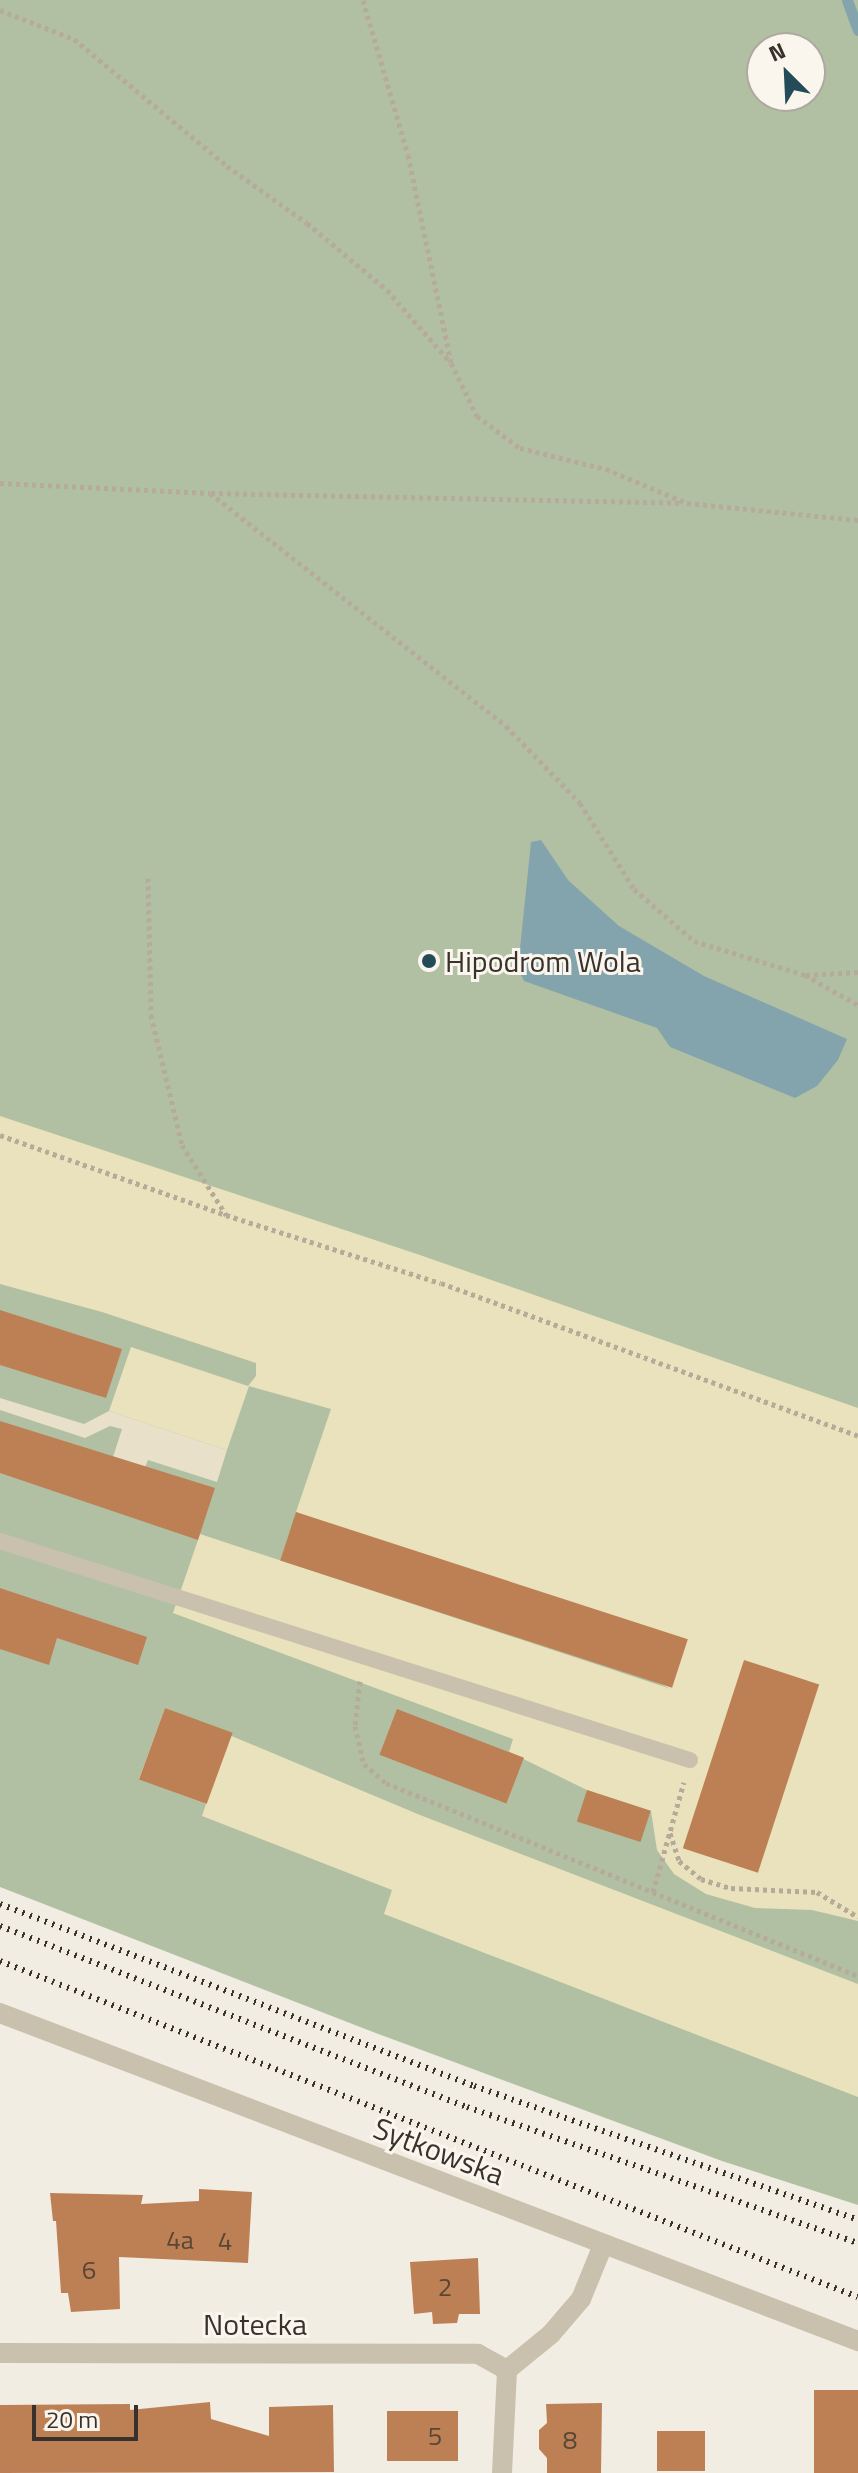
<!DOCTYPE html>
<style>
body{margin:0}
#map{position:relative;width:858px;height:2473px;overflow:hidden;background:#f2ede2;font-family:"Titillium Web",sans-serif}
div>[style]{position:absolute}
.green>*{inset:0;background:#b1c0a3}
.sand>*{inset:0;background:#eae2bc}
.plaza>*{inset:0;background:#e9e0ca}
.water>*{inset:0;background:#83a4ad}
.stream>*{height:11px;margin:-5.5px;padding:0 5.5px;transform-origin:5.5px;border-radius:5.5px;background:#83a4ad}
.building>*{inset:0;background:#bd8055;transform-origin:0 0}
.path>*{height:5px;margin-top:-2.5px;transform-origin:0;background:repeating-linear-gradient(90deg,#b6aa99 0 4px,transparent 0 8px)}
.service>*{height:16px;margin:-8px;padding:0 8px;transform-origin:8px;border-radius:8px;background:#cac0ae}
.minor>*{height:20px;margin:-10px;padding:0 10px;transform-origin:10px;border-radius:10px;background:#cac0ae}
.rail>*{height:6px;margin-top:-3px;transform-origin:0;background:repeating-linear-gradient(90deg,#39322c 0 2px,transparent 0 8px)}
.dots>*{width:22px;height:22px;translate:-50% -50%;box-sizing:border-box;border:4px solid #faf6ee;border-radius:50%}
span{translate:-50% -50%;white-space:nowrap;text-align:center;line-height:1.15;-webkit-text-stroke:6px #faf6ee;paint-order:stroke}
.number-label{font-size:26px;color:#5a4636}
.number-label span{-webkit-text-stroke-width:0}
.poi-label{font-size:30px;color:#39322c}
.left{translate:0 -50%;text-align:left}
.street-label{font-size:30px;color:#39322c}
.north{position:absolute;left:746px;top:32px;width:80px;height:80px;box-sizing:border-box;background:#faf6ee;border:2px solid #ada8a0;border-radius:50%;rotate:336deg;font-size:22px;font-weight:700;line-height:32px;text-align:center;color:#39322c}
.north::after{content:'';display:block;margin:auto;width:28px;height:36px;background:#244c58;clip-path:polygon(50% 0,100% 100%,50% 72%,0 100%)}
.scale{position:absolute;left:32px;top:2405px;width:106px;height:36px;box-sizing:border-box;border:4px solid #39322c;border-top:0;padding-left:10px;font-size:24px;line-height:28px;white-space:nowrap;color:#39322c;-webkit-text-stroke:6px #faf6ee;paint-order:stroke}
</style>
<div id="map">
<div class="green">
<div style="clip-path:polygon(evenodd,0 0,858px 0,858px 2205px,722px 2161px,373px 2032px,0 1887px,0 0,762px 48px,810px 48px,810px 96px,762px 96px,762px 48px)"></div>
</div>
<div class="sand">
<div style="clip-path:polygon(0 1116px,417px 1254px,858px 1408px,858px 1921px,812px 1910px,755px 1908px,706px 1894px,674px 1874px,657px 1850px,651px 1811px,587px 1790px,509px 1752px,513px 1739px,173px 1613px,200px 1534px,671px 1689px,296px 1512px,331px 1409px,249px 1386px,227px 1450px,109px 1411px,131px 1347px,248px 1386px,256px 1376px,256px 1363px,102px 1312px,0 1284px)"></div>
<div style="clip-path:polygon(165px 1708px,420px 1815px,858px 1984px,858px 2097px,384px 1914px,392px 1890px,202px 1816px,206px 1804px,139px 1779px)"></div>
</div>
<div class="plaza">
<div style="clip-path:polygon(0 1398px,84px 1424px,109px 1411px,227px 1450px,217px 1482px,148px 1460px,145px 1467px,113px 1457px,122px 1429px,110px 1426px,85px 1438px,0 1410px)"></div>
</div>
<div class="water">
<div style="clip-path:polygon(541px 840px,568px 880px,619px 926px,704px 976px,847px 1039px,838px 1060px,817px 1086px,795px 1098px,670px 1047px,657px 1028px,524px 981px,518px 968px,531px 842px)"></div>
</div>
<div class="stream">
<div style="left:847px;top:0;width:32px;rotate:70deg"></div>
</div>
<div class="building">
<div style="clip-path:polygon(0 1310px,122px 1349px,106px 1398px,0 1365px)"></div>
<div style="clip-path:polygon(0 1421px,215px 1488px,198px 1540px,0 1473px)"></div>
<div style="left:296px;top:1512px;width:412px;height:51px;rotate:18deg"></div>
<div style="clip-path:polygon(0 1588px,147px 1637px,138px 1665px,57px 1638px,49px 1665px,0 1649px)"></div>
<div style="left:744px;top:1660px;width:79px;height:198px;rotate:18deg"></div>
<div style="left:165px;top:1708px;width:72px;height:76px;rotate:20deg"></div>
<div style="left:397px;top:1709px;width:136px;height:49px;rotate:21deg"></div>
<div style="left:587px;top:1790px;width:67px;height:33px;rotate:18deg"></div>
<div style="clip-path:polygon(199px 2189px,252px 2192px,248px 2263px,119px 2257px,120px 2309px,71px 2312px,68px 2293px,61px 2293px,56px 2221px,53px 2221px,50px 2193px,143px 2195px,141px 2204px,199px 2201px)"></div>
<div style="clip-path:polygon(478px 2258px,480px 2314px,459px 2314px,457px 2323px,433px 2324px,432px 2312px,414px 2314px,410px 2262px)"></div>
<div style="left:814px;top:2390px;width:44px;height:83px"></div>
<div style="clip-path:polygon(210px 2402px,211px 2419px,269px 2436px,269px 2407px,333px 2405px,334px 2472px,0 2473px,0 2405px,130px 2404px,130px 2410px)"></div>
<div style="clip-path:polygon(602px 2403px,601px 2473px,547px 2473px,547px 2458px,539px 2449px,539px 2430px,547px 2423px,546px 2404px)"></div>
<div style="left:387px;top:2411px;width:71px;height:50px"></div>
<div style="left:657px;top:2431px;width:48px;height:40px"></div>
</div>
<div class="path">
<div style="left:363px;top:0;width:161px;rotate:73.8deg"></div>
<div style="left:408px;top:155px;width:212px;rotate:78.3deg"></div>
<div style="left:451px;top:363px;width:59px;rotate:63.9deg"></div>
<div style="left:477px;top:416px;width:54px;rotate:36.7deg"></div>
<div style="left:520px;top:448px;width:89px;rotate:13.7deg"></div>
<div style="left:606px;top:469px;width:88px;rotate:22.8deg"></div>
<div style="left:687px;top:503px;width:172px;rotate:5.7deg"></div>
<div style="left:0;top:10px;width:79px;rotate:21.4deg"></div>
<div style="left:74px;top:39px;width:199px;rotate:39.7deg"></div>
<div style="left:227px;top:166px;width:98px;rotate:35.5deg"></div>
<div style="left:307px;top:223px;width:104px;rotate:39.9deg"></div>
<div style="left:387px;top:290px;width:96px;rotate:48.8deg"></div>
<div style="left:0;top:483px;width:210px;rotate:2.7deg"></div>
<div style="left:210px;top:493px;width:377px;rotate:38.2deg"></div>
<div style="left:506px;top:726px;width:107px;rotate:46.1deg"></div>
<div style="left:580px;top:803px;width:102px;rotate:57.9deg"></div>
<div style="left:634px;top:889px;width:79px;rotate:40.9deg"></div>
<div style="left:694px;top:941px;width:116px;rotate:17deg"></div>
<div style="left:805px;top:975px;width:61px;rotate:29.5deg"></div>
<div style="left:211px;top:493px;width:470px;rotate:1.2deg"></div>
<div style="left:148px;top:878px;width:137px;rotate:88.7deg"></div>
<div style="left:151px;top:1015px;width:134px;rotate:76.6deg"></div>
<div style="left:182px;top:1145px;width:83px;rotate:57.8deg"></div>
<div style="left:806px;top:975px;width:52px;rotate:-3.3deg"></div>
<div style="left:0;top:1135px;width:240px;rotate:19.5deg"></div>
<div style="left:226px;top:1215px;width:225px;rotate:17.6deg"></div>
<div style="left:441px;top:1283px;width:444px;rotate:20.1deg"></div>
<div style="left:360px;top:1681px;width:45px;rotate:96.3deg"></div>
<div style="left:355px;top:1726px;width:39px;rotate:77deg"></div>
<div style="left:364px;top:1764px;width:29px;rotate:41deg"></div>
<div style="left:386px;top:1783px;width:510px;rotate:22.24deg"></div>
<div style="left:670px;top:1833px;width:29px;rotate:72deg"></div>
<div style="left:679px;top:1861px;width:28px;rotate:39deg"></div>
<div style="left:701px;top:1879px;width:31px;rotate:17deg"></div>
<div style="left:731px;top:1888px;width:86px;rotate:2.7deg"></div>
<div style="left:817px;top:1892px;width:48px;rotate:31.4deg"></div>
<div style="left:653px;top:1892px;width:114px;rotate:-74.3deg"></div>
</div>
<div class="service">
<div style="left:0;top:1541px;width:724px;rotate:17.61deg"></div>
</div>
<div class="minor">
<div style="left:0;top:2013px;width:919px;rotate:20.92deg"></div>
<div style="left:0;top:2353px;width:478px;rotate:0.1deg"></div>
<div style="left:478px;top:2354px;width:33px;rotate:29deg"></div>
<div style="left:502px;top:2473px;width:103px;rotate:-87.2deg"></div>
<div style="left:507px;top:2370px;width:57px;rotate:-39.3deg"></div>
<div style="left:551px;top:2334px;width:46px;rotate:-49.4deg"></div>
<div style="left:581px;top:2299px;width:58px;rotate:-67.8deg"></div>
</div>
<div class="rail">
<div style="left:0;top:1904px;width:508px;rotate:21.01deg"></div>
<div style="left:474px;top:2086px;width:407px;rotate:19.2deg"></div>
<div style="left:0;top:1926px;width:501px;rotate:21.19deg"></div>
<div style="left:467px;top:2107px;width:414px;rotate:19.2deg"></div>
<div style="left:0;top:1961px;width:921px;rotate:21.39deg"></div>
</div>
<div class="dots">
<div style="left:429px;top:961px;background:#244c58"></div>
</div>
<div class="number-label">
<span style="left:180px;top:2240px">4a</span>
<span style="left:225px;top:2241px">4</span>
<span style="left:89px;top:2270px">6</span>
<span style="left:445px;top:2287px">2</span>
<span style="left:435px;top:2436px">5</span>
<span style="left:570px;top:2440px">8</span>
</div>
<div class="poi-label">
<span class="left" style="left:445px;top:961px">Hipodrom Wola</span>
</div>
<div class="street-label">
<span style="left:439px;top:2151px;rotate:21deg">Sytkowska</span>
<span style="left:255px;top:2324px">Notecka</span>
</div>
<div class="north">N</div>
<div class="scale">20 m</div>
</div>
